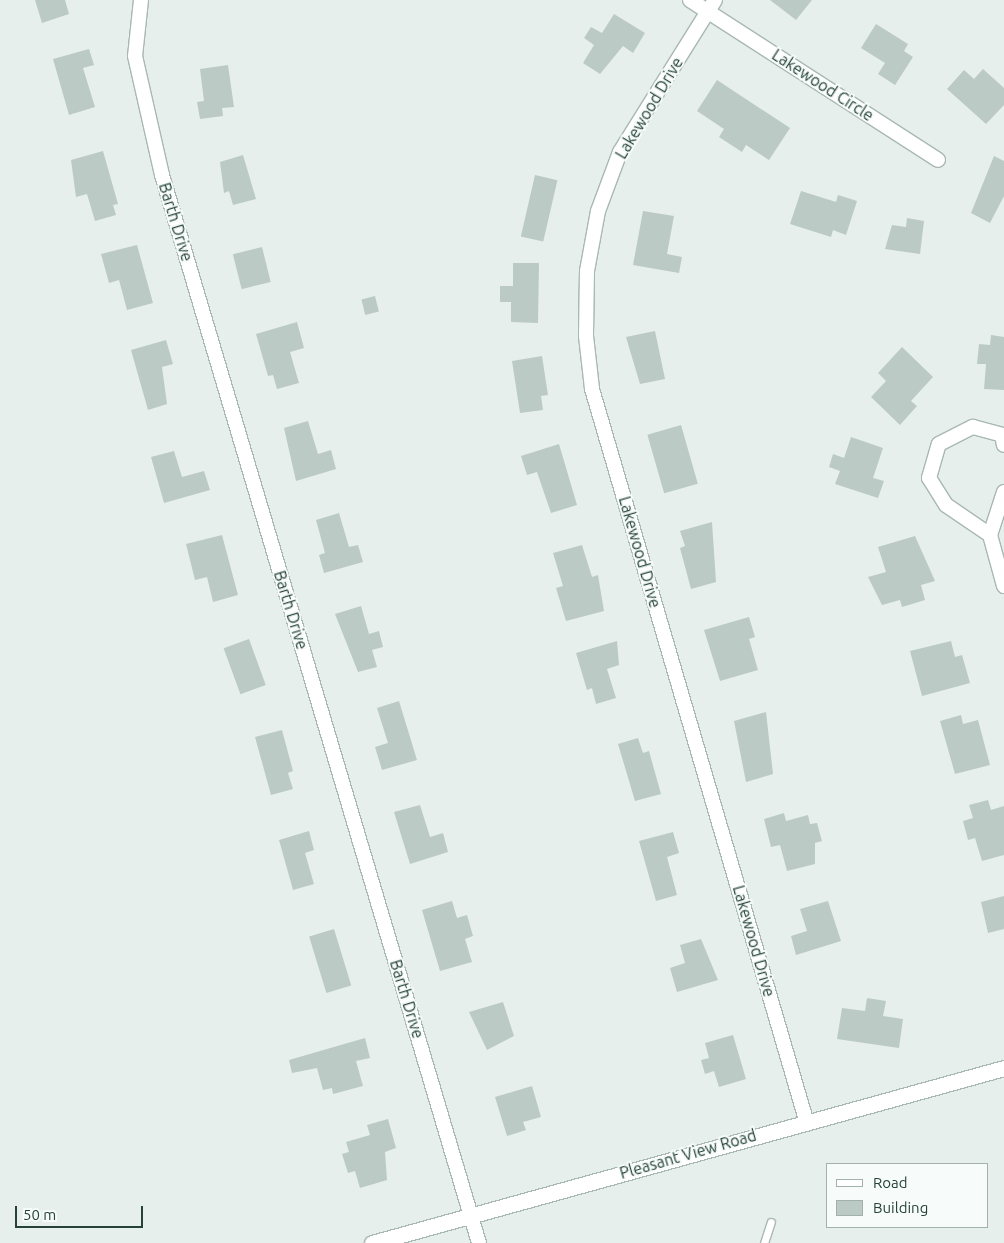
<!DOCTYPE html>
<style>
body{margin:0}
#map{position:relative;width:1004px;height:1243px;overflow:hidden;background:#e6efeb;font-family:Ubuntu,sans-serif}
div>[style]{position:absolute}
.building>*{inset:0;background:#bbcac4;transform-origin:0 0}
.roads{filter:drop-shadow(1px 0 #a8b8b2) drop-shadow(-1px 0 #a8b8b2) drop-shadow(0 1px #a8b8b2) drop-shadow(0 -1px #a8b8b2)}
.lane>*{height:7px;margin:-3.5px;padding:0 3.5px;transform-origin:3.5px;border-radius:3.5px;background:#fff}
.street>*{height:14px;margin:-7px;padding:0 7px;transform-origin:7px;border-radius:7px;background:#fff}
.secondary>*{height:15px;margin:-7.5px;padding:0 7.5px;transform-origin:7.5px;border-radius:7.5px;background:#fff}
span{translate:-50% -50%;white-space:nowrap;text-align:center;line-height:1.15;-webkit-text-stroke:4px #f7fbf9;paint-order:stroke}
.street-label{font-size:16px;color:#24423a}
.legend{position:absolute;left:826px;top:1163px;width:162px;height:65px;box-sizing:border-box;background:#f7fbf9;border:1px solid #a3b1ad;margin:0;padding:6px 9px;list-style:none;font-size:15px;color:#24423a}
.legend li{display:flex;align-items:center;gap:10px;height:25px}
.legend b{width:25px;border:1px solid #a3b1ad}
.scale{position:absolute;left:15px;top:1206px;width:128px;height:22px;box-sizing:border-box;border:2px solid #24423a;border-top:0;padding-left:6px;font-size:15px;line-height:18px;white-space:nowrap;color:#24423a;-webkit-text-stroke:4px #f7fbf9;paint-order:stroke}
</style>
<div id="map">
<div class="building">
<div style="clip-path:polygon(35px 0,65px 0,69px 14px,42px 23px)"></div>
<div style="clip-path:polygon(770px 0,812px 0,796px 20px)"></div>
<div style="clip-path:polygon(614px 14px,645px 33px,633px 53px,623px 46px,600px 74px,583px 63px,594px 45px,584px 38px,591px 27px,602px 33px)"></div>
<div style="clip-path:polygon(876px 24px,908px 44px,904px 51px,913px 57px,895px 85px,878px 74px,885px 63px,861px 48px)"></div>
<div style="clip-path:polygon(89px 49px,94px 65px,83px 68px,95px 107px,69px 115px,53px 59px)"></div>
<div style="clip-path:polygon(228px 65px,234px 107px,222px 108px,223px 116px,200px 119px,197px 102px,204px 101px,200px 69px)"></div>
<div style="clip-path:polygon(983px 69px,1004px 88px,1004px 105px,986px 124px,947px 89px,964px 70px,974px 79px)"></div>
<div style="clip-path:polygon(717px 80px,790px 128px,769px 160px,746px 145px,742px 152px,719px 137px,724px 129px,697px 111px)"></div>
<div style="clip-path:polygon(103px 151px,118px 204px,113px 205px,116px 215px,95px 221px,87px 194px,76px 197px,71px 160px)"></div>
<div style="clip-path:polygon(243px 155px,256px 199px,233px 205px,229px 191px,224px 193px,220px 162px)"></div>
<div style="clip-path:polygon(994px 156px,1004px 161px,1004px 196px,990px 223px,971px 213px)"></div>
<div style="left:535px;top:175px;width:23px;height:63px;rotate:13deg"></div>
<div style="clip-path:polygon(801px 191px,836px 202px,838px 195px,857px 201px,846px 235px,833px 230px,831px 237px,790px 224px)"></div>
<div style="clip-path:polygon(643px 211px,674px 216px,667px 254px,682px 257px,679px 273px,633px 265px)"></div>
<div style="clip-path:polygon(907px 218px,924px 221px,920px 254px,885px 249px,892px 225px,906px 227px)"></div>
<div style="clip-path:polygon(137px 245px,153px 303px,127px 310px,119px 280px,109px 283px,101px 254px)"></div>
<div style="left:262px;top:247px;width:36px;height:30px;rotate:76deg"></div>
<div style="clip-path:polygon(513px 263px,539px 263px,538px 323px,511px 322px,511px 302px,500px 302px,500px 286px,513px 286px)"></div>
<div style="left:375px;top:296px;width:16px;height:14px;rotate:76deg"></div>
<div style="clip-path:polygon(297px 322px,304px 348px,290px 352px,299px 383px,277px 389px,273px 375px,268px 376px,256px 334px)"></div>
<div style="clip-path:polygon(655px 331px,665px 379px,640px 384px,626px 337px)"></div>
<div style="clip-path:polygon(991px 335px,1004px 337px,1004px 390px,984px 389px,986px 364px,977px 364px,979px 344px,990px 345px)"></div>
<div style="clip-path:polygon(166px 340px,173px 364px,162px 367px,167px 404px,148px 410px,131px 350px)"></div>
<div style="clip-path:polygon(902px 347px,933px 377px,911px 401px,917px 406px,900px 425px,871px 397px,886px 381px,878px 373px)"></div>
<div style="clip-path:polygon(542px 356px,548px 395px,541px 396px,543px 410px,520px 413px,512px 361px)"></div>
<div style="clip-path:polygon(308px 421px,318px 454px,331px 450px,336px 469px,296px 481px,284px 428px)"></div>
<div style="left:681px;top:425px;width:61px;height:35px;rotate:74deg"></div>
<div style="clip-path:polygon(851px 437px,883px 448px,873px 478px,884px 481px,878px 498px,835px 484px,840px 471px,829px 467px,833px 454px,844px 458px)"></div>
<div style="clip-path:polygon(559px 444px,577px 505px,551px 513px,537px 472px,527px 475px,521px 456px)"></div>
<div style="clip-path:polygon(174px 451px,182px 477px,204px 471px,210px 490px,164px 503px,151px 457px)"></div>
<div style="clip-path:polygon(339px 513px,349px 547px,358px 545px,363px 562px,324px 573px,319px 555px,325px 553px,316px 520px)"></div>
<div style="clip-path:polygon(712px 522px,716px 582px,691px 589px,680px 548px,685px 546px,680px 531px)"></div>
<div style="clip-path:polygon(222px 535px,238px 595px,213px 602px,207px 577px,195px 580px,186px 544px)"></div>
<div style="clip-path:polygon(915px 536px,935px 581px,921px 585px,925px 600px,902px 607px,900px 600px,882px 605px,868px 577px,886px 572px,878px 547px)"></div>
<div style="clip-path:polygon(582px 545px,592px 577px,598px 575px,604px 611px,566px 621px,556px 588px,563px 586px,553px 553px)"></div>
<div style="clip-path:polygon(361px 606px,369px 634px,379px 631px,383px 647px,372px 650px,377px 667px,358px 672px,335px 614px)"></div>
<div style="clip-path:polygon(749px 617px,755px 637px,749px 639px,758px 670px,720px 681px,704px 630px)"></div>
<div style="left:249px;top:639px;width:49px;height:27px;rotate:70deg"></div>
<div style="clip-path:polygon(617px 641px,619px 665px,607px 669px,616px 698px,596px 704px,592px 688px,587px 690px,576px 653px)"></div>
<div style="clip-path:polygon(951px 641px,955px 657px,962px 655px,970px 683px,922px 696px,910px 651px)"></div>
<div style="clip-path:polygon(399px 701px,417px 760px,382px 770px,375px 747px,388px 743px,377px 708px)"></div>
<div style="clip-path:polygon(766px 712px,773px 774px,746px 782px,734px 721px)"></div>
<div style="clip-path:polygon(961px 715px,963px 724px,978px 720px,990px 765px,955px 774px,940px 721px)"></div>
<div style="clip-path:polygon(282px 730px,293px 771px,288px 773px,293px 789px,271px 795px,255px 737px)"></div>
<div style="clip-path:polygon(638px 738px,643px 753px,649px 751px,661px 794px,635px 801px,618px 744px)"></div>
<div style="clip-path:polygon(988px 800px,991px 810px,1004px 806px,1004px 855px,982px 861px,975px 838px,968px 840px,963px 821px,973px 818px,969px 805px)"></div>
<div style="clip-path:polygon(420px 805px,430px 837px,443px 833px,448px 852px,410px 864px,394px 812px)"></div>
<div style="clip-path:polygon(784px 813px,786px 821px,808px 815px,810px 824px,817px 823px,822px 841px,815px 843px,815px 864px,787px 871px,780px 845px,771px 847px,764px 819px)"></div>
<div style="clip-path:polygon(309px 831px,314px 850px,305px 853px,314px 884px,293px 890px,279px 840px)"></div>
<div style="clip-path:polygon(673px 832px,679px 853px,667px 857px,677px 895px,656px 901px,639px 841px)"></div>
<div style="clip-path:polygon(1004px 896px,1004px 929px,988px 933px,981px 902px)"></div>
<div style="clip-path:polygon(452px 901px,457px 918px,467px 915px,473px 936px,465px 939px,472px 962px,440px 971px,422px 910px)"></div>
<div style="clip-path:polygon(828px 901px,841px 941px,796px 955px,791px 936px,807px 931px,800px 909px)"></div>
<div style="left:334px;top:929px;width:59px;height:26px;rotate:73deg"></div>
<div style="clip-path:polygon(701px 939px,718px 980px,677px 992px,670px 968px,685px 963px,680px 945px)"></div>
<div style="clip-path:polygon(867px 998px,886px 1001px,883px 1016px,903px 1019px,899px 1048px,837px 1039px,842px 1008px,865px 1011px)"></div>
<div style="clip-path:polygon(503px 1002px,514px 1036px,487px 1050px,469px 1012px)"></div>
<div style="clip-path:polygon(733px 1035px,746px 1079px,719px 1087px,714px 1071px,705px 1074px,701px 1060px,709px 1058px,705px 1043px)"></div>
<div style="clip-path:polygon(365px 1038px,370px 1058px,356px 1061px,363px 1086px,333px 1094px,332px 1088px,323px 1090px,317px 1068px,292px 1073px,289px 1060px)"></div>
<div style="clip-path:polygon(532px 1086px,541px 1117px,523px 1122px,526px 1130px,507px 1136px,495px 1097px)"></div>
<div style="clip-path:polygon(388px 1119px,396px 1148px,385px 1152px,387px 1180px,360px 1188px,355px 1171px,348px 1173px,342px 1154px,349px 1152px,346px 1142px,370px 1135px,367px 1125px)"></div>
</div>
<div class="roads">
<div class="lane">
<div style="left:764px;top:1243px;width:22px;rotate:-72deg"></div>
</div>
<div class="street">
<div style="left:141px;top:0;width:56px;rotate:96.1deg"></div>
<div style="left:135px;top:56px;width:122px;rotate:77.2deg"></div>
<div style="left:162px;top:175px;width:1114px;rotate:73.47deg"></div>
<div style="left:690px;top:0;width:295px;rotate:32.8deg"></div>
<div style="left:715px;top:0;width:179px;rotate:122deg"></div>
<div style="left:620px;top:152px;width:63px;rotate:110.4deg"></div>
<div style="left:598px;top:211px;width:61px;rotate:100.4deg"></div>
<div style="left:587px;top:271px;width:65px;rotate:90.9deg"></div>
<div style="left:586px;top:336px;width:53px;rotate:83.5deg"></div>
<div style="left:592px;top:389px;width:762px;rotate:73.68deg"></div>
<div style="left:1004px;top:492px;width:45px;rotate:108deg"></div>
<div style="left:990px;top:535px;width:53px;rotate:74.6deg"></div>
<div style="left:990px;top:535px;width:53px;rotate:-145.7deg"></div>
<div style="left:946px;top:505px;width:32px;rotate:-122deg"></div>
<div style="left:929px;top:478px;width:35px;rotate:-74deg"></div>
<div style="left:939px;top:444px;width:38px;rotate:-27deg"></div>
<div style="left:973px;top:427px;width:30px;rotate:15deg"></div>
<div style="left:1002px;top:435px;width:10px;rotate:79deg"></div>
</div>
<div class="secondary">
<div style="left:372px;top:1243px;width:656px;rotate:-15.48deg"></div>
</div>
</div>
<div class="street-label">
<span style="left:823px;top:85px;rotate:33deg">Lakewood Circle</span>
<span style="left:649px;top:108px;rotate:-59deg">Lakewood Drive</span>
<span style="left:176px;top:222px;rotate:73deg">Barth Drive</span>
<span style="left:640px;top:552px;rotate:74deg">Lakewood Drive</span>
<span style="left:291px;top:610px;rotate:73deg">Barth Drive</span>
<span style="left:754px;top:941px;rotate:74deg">Lakewood Drive</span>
<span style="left:407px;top:999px;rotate:73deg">Barth Drive</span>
<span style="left:688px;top:1154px;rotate:-16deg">Pleasant View Road</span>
</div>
<ul class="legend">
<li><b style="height:6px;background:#fff"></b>Road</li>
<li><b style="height:14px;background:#bbcac4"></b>Building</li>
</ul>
<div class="scale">50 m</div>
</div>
